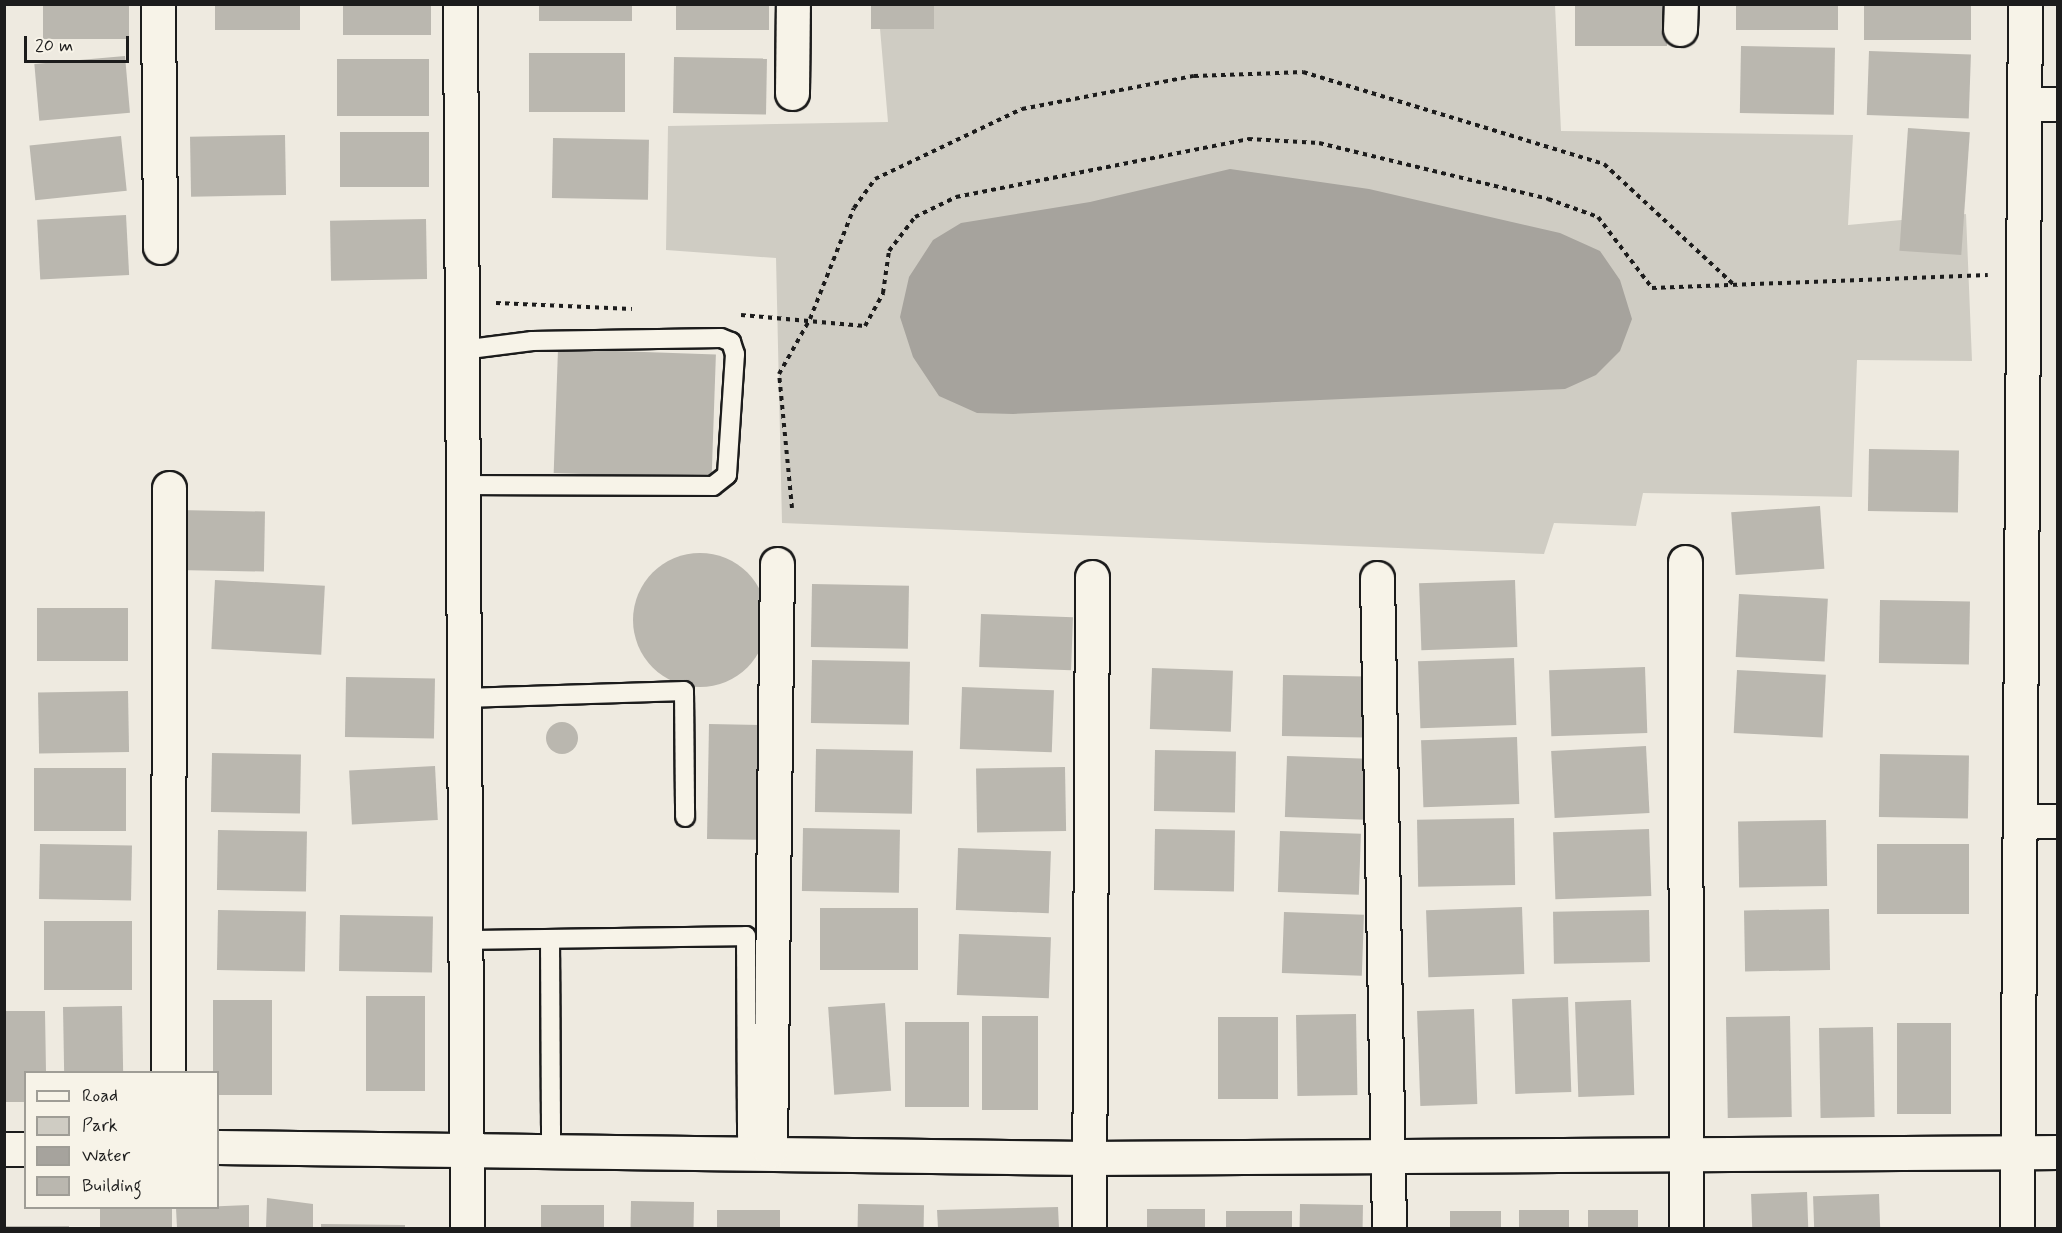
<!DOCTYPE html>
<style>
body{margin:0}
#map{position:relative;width:2062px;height:1233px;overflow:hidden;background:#eeeae0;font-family:Mynerve,sans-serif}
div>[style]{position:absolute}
.green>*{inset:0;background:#cfccc3}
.water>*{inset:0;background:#a6a39d}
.building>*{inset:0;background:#bab7af;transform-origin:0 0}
.round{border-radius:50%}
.path>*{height:4px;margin-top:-2px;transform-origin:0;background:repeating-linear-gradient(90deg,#1c1c1c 0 4.5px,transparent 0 9px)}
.roads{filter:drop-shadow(2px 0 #1c1c1c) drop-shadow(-2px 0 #1c1c1c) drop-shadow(0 2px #1c1c1c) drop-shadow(0 -2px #1c1c1c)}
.service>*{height:18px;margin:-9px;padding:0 9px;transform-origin:9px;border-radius:9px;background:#f7f3e8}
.minor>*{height:33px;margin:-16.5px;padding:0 16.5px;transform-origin:16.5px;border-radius:16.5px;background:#f7f3e8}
span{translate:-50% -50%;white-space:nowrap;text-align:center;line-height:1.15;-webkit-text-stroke:5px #f7f3e8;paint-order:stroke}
.frame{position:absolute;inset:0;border:6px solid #1c1c1c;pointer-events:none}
.legend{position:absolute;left:24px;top:1071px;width:195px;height:138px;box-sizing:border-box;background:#f7f3e8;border:2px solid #9f9d96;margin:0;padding:8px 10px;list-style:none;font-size:18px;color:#1c1c1c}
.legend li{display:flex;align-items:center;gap:12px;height:30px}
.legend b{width:30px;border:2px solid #9f9d96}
.scale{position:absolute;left:24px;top:36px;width:105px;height:27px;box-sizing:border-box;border:3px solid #1c1c1c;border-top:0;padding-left:8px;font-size:18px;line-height:21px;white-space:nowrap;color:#1c1c1c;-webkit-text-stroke:4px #f7f3e8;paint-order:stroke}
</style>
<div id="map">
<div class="green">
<div style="clip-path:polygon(878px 5px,1555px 5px,1561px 131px,1853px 135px,1848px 225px,1966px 214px,1972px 361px,1857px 360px,1852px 497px,1643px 493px,1636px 526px,1554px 523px,1544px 554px,782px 523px,776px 258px,666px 250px,668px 126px,888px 122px)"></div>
</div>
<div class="water">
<div style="clip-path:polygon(1230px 169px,1369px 189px,1560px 233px,1600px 251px,1620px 280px,1632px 319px,1620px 351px,1596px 375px,1565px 389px,1013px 414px,977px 413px,939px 396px,913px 357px,900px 317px,909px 277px,933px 240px,961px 223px,1090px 202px)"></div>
</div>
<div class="building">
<div style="left:43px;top:4px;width:86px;height:35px"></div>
<div style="left:215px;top:4px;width:85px;height:26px"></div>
<div style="left:343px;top:4px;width:88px;height:31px"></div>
<div style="left:539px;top:4px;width:93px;height:17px"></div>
<div style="left:676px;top:4px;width:93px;height:26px"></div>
<div style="left:871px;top:4px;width:63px;height:25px"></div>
<div style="left:1575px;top:4px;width:92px;height:42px"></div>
<div style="left:1736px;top:4px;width:102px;height:26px"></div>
<div style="left:1864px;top:4px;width:107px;height:36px"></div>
<div style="left:1741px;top:46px;width:94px;height:67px;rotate:1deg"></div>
<div style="left:1869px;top:51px;width:102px;height:64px;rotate:2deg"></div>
<div style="left:625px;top:53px;width:59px;height:96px;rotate:90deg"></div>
<div style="left:125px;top:56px;width:57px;height:91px;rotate:85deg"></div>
<div style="left:674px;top:57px;width:93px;height:56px;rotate:1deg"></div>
<div style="left:337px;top:59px;width:92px;height:57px"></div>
<div style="left:1908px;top:128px;width:62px;height:123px;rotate:4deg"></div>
<div style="left:429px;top:132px;width:55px;height:89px;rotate:90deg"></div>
<div style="left:285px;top:135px;width:60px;height:95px;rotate:89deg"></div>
<div style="left:121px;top:136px;width:55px;height:92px;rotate:84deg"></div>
<div style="left:553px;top:138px;width:96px;height:60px;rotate:1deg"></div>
<div style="left:126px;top:215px;width:60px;height:89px;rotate:87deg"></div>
<div style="left:426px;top:219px;width:60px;height:96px;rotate:89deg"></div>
<div style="left:558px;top:349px;width:158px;height:124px;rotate:2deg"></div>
<div style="left:1869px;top:449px;width:90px;height:62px;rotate:1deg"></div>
<div style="left:1820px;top:506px;width:63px;height:89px;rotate:86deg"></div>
<div style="left:177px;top:510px;width:88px;height:60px;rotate:1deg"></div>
<div class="round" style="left:633px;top:553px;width:134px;height:134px"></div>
<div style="left:215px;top:580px;width:110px;height:69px;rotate:3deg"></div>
<div style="left:1515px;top:580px;width:67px;height:96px;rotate:88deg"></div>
<div style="left:812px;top:584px;width:97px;height:63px;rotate:1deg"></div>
<div style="left:1739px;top:594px;width:89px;height:63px;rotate:3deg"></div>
<div style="left:1880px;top:600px;width:90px;height:63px;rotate:1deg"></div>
<div style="left:128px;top:608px;width:53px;height:91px;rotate:90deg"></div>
<div style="left:981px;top:614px;width:92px;height:53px;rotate:2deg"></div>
<div style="left:1514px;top:658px;width:67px;height:96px;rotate:88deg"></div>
<div style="left:812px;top:660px;width:98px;height:63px;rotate:1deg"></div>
<div style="left:1645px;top:667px;width:66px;height:96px;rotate:88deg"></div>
<div style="left:1152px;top:668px;width:81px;height:61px;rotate:2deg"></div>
<div style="left:1737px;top:670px;width:89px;height:63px;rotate:3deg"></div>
<div style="left:1283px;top:675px;width:82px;height:61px;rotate:1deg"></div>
<div style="left:346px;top:677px;width:89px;height:60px;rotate:1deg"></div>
<div style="left:962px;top:687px;width:92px;height:62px;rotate:2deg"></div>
<div style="left:128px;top:691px;width:61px;height:90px;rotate:89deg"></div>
<div class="round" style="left:546px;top:722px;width:32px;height:32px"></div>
<div style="left:709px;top:724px;width:51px;height:115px;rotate:1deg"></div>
<div style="left:1517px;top:737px;width:67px;height:96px;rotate:88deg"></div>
<div style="left:1646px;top:746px;width:67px;height:95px;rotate:87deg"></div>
<div style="left:816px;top:749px;width:97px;height:63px;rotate:1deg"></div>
<div style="left:1155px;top:750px;width:81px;height:61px;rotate:1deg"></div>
<div style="left:212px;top:753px;width:89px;height:59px;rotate:1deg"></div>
<div style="left:1880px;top:754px;width:89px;height:63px;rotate:1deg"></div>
<div style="left:1287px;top:756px;width:81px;height:61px;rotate:2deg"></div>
<div style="left:435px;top:766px;width:54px;height:86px;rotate:87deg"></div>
<div style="left:1065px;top:767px;width:64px;height:89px;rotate:89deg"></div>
<div style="left:34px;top:768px;width:92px;height:63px"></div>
<div style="left:1514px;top:818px;width:67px;height:97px;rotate:89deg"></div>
<div style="left:1826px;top:820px;width:66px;height:88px;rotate:89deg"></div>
<div style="left:803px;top:828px;width:97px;height:63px;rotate:1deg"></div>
<div style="left:1155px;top:829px;width:80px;height:61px;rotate:1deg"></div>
<div style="left:1649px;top:829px;width:67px;height:96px;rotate:88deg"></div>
<div style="left:218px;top:830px;width:89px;height:60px;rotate:1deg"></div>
<div style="left:1280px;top:831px;width:81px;height:61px;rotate:2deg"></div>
<div style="left:40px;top:844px;width:92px;height:55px;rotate:1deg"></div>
<div style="left:1877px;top:844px;width:92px;height:70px"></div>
<div style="left:958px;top:848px;width:93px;height:62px;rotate:2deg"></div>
<div style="left:1522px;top:907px;width:67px;height:96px;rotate:88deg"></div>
<div style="left:820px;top:908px;width:98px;height:62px"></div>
<div style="left:1829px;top:909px;width:61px;height:85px;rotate:89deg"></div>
<div style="left:218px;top:910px;width:88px;height:60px;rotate:1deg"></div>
<div style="left:1649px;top:910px;width:52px;height:96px;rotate:89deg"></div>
<div style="left:1284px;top:912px;width:80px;height:61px;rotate:2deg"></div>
<div style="left:340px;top:915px;width:93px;height:56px;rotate:1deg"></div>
<div style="left:44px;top:921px;width:88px;height:69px"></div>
<div style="left:959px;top:934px;width:92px;height:61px;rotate:2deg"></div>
<div style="left:366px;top:996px;width:59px;height:95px"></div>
<div style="left:1568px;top:997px;width:95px;height:56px;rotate:88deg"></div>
<div style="left:213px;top:1000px;width:59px;height:95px"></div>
<div style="left:1631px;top:1000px;width:95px;height:56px;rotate:88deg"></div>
<div style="left:885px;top:1003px;width:88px;height:57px;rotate:86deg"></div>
<div style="left:122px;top:1006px;width:66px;height:59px;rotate:89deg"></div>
<div style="left:1474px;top:1009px;width:95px;height:57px;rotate:88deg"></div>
<div style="clip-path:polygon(4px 1011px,45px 1011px,46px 1072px,26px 1072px,26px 1102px,4px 1102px)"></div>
<div style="left:1356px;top:1014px;width:81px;height:60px;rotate:89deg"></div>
<div style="left:982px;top:1016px;width:56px;height:94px"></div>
<div style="left:1790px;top:1016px;width:101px;height:64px;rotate:89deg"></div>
<div style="left:1218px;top:1017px;width:60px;height:82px"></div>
<div style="left:905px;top:1022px;width:64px;height:85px"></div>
<div style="left:1897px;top:1023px;width:54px;height:91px"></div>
<div style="left:1873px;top:1027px;width:90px;height:54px;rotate:89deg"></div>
<div style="left:1807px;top:1192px;width:36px;height:56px;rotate:88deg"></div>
<div style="left:1879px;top:1194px;width:34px;height:66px;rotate:88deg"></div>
<div style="clip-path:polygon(267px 1198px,313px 1204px,313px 1228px,266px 1228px)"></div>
<div style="left:631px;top:1201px;width:63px;height:27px;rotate:1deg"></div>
<div style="left:858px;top:1204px;width:66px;height:24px;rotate:1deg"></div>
<div style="left:1300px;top:1204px;width:63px;height:24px;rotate:1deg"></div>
<div style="clip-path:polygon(249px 1205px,249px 1228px,177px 1228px,176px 1208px)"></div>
<div style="left:541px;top:1205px;width:63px;height:23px"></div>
<div style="clip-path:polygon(1058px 1207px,1059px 1228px,938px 1228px,937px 1210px)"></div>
<div style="left:100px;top:1208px;width:72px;height:20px"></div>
<div style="left:1147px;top:1209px;width:58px;height:19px"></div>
<div style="left:717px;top:1210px;width:63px;height:18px"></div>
<div style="left:1569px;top:1210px;width:18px;height:50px;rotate:90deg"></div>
<div style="left:1638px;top:1210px;width:18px;height:50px;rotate:90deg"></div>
<div style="left:1226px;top:1211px;width:66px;height:17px"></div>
<div style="left:1450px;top:1211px;width:51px;height:17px"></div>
<div style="clip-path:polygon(321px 1224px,405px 1225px,405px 1228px,321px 1228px)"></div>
<div style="left:5px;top:1226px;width:64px;height:2px"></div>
</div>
<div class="path">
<div style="left:496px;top:303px;width:136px;rotate:2.5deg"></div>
<div style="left:741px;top:315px;width:124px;rotate:5.1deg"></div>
<div style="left:865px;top:326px;width:38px;rotate:-61deg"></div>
<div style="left:883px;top:293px;width:42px;rotate:-81.9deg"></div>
<div style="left:889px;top:251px;width:43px;rotate:-52.6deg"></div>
<div style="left:915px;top:217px;width:46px;rotate:-26deg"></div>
<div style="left:956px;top:197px;width:298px;rotate:-11.2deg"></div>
<div style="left:1248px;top:139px;width:71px;rotate:3.2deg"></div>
<div style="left:1319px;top:143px;width:236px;rotate:13.7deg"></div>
<div style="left:1548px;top:199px;width:53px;rotate:19.8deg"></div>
<div style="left:1598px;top:217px;width:89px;rotate:52.7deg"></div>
<div style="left:1652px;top:288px;width:336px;rotate:-2.2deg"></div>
<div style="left:792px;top:508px;width:135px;rotate:-95.5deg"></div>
<div style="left:779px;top:374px;width:63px;rotate:-60.6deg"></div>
<div style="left:810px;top:319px;width:119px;rotate:-68.4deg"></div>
<div style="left:854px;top:208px;width:36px;rotate:-54deg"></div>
<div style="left:875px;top:179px;width:163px;rotate:-25.5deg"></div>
<div style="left:1022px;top:109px;width:175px;rotate:-10.9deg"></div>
<div style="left:1194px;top:76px;width:109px;rotate:-2.1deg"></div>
<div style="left:1303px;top:72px;width:315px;rotate:17deg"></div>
<div style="left:1604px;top:164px;width:178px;rotate:42.9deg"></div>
</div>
<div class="roads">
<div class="service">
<div style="left:462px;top:350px;width:71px;rotate:-7.3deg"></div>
<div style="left:532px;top:341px;width:189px;rotate:-0.9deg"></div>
<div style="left:721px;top:338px;width:11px;rotate:22deg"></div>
<div style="left:731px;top:342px;width:13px;rotate:72deg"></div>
<div style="left:735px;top:354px;width:121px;rotate:93.8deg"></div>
<div style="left:727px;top:475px;width:18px;rotate:142deg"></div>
<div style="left:713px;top:486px;width:249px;rotate:-179.8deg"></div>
<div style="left:465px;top:698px;width:219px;rotate:-1.8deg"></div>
<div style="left:684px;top:691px;width:126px;rotate:89.5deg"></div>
<div style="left:550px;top:939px;width:212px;rotate:89.7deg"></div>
<div style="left:466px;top:940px;width:280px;rotate:-0.8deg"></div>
<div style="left:746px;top:936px;width:215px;rotate:89.7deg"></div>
</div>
<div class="minor">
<div style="left:158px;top:4px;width:243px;rotate:89.5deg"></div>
<div style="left:460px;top:4px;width:1224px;rotate:89.67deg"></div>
<div style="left:1680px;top:29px;width:25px;rotate:-88deg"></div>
<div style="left:792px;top:93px;width:89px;rotate:-89.4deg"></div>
<div style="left:2026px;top:105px;width:32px;rotate:-2deg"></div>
<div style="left:1685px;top:562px;width:666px;rotate:89.91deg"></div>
<div style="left:1377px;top:578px;width:650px;rotate:88.94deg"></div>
<div style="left:2022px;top:821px;width:36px"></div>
<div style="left:168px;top:1072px;width:584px;rotate:-89.9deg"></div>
<div style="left:218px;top:1147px;width:869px;rotate:0.73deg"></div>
<div style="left:1087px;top:1158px;width:971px;rotate:-0.35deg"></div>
<div style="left:4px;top:1149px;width:22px"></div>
<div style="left:770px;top:1151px;width:587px;rotate:-89.32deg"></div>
<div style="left:1089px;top:1228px;width:651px;rotate:-89.74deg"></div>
<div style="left:2017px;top:1228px;width:1224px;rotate:-89.63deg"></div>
</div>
</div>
<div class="frame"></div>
<ul class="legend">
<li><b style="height:8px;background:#f7f3e8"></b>Road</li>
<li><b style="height:16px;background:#cfccc3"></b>Park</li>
<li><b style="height:16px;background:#a6a39d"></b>Water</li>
<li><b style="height:16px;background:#bab7af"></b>Building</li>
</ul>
<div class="scale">20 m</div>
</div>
